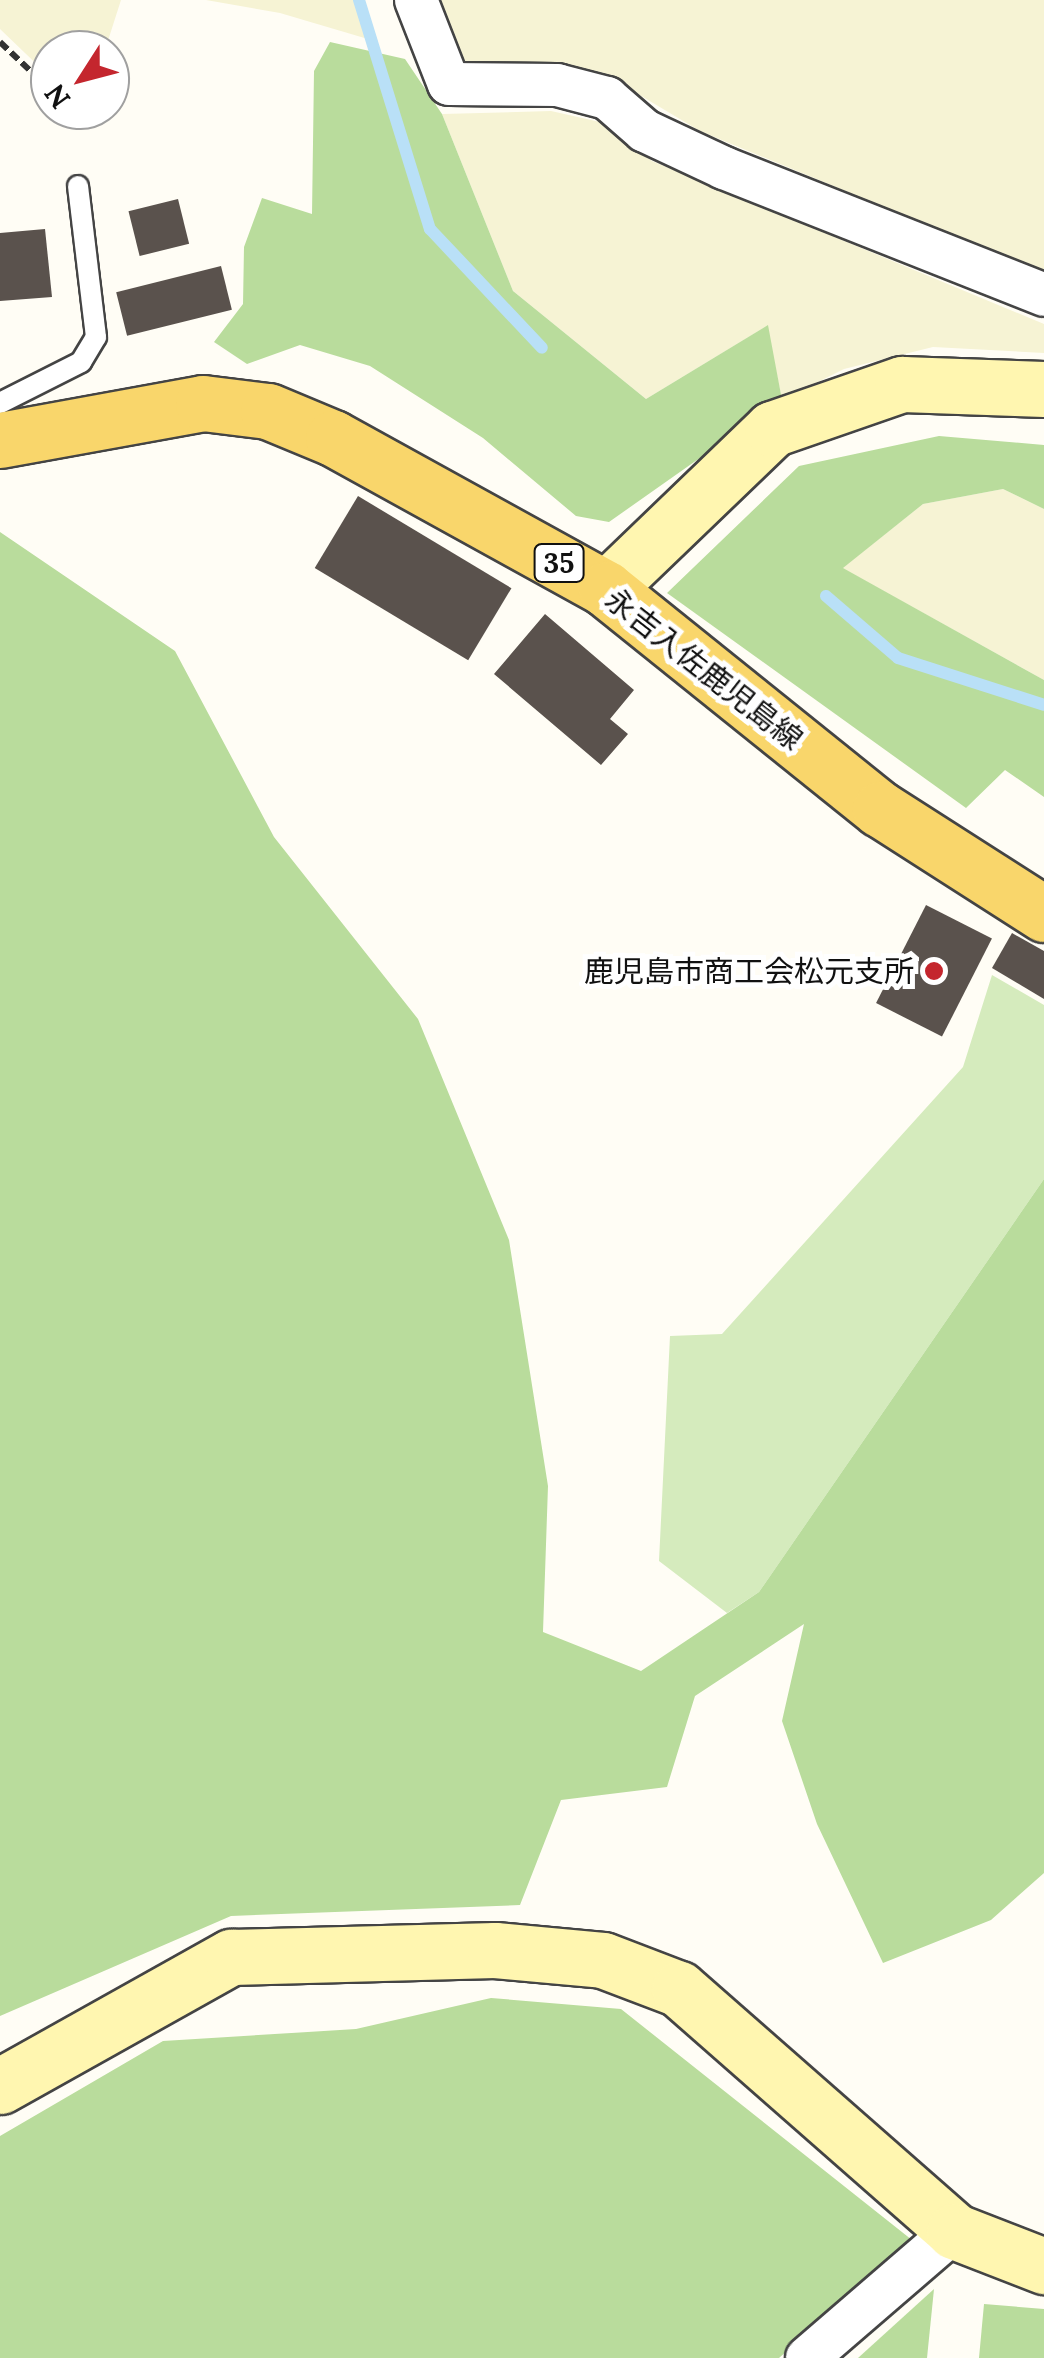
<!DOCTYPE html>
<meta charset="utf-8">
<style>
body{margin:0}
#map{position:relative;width:1044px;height:2358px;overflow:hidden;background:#fffdf5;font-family:Lora,"Noto Sans JP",serif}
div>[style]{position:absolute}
.farmland>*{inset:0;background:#f6f3d4}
.green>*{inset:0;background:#d5ebbd}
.forest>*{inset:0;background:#b9dc9c}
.stream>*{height:12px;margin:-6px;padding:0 6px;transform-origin:6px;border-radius:6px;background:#b9e0f7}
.building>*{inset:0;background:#5a524d;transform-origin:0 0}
.path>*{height:6px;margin-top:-3px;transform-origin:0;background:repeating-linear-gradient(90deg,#333 0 10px,transparent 0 15px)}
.roads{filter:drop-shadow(2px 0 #444) drop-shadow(-2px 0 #444) drop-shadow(0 2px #444) drop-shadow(0 -2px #444)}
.lane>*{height:20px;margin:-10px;padding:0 10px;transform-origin:10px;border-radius:10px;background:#fff}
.street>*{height:42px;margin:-21px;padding:0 21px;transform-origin:21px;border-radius:21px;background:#fff}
.secondary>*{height:55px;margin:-27.5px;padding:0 27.5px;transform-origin:27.5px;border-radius:27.5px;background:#fff6b0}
.primary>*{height:55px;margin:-27.5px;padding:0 27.5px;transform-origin:27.5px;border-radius:27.5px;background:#f9d66b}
.dots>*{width:28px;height:28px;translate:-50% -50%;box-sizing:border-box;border:5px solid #fff;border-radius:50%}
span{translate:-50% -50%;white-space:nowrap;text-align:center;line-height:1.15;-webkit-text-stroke:10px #fff;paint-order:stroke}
.shield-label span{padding:2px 8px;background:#fff;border:2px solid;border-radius:8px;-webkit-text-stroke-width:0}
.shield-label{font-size:28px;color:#111;font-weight:700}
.street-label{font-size:30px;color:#111}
.poi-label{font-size:30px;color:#111}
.right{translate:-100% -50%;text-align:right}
.north{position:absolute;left:30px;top:30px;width:100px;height:100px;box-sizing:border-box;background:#fff;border:2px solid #a0a0a0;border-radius:50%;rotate:234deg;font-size:28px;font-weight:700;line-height:40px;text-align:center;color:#111}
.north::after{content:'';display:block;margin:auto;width:35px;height:45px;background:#c4262e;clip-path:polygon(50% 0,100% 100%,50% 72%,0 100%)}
</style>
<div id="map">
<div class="farmland">
<div style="clip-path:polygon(0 0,121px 0,105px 50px,50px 50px,50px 77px,0 29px)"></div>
<div style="clip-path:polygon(206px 0,364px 0,378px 42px,280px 13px)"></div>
<div style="clip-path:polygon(440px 0,1044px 0,1044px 273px,700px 131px,601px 72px,464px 63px)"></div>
<div style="clip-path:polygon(551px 111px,600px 122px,652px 161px,1044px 324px,1044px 353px,933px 347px,844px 369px,782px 400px,767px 326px,646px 399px,513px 291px,442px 114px)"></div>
<div style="clip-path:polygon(1003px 489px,1044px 509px,1044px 680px,842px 568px,923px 504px)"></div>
</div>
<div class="green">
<div style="clip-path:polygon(992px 975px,1044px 1005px,1044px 1179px,759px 1592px,727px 1613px,659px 1561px,670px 1336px,722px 1334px,963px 1067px)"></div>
</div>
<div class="forest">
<div style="clip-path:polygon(330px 42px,405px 59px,442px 114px,513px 291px,646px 399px,768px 325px,782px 400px,609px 522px,576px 516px,483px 438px,370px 366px,300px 345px,247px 364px,214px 342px,243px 304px,244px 247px,262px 198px,312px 214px,314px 71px)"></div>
<div style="clip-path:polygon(939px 436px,1044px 445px,1044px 509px,1003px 489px,923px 504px,843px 568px,1044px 680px,1044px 797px,1005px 770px,966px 808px,667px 593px,799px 466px)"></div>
<div style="clip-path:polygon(0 532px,175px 651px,274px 837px,418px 1019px,509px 1240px,548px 1486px,543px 1632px,641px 1671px,759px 1592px,1044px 1179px,1044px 1873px,991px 1920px,883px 1963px,817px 1824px,782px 1721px,804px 1624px,695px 1696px,667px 1787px,561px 1800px,520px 1905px,231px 1916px,0 2016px)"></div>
<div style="clip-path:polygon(491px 1998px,621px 2009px,912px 2240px,779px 2358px,0 2358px,0 2136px,163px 2041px,356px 2029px)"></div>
<div style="clip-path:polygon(934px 2289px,927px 2358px,858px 2358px)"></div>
<div style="clip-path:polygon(984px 2304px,1044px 2309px,1044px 2358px,979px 2358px)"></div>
</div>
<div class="stream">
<div style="left:359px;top:0;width:240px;rotate:72.8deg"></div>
<div style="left:430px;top:229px;width:163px;rotate:46.7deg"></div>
<div style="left:826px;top:596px;width:95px;rotate:40.7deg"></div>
<div style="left:898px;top:658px;width:153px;rotate:17.8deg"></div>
</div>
<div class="building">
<div style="left:178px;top:199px;width:46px;height:51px;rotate:76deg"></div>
<div style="clip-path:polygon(45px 229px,52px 297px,0 301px,0 233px)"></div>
<div style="left:221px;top:266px;width:45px;height:108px;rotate:76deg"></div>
<div style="left:358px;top:496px;width:179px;height:84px;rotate:31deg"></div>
<div style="clip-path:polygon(545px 614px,634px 690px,610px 719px,628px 734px,601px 765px,494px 674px)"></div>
<div style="left:926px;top:905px;width:74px;height:110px;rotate:27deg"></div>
<div style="clip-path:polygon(1012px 933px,1044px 951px,1044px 999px,992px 968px)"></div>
</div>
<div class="path">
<div style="left:0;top:42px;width:55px;rotate:43.5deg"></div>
<div style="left:40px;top:80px;width:25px;rotate:76deg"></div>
</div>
<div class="roads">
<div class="lane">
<div style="left:0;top:403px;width:91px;rotate:-26.8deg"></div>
<div style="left:81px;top:362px;width:29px;rotate:-59deg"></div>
<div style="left:96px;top:337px;width:152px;rotate:-96.8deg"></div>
</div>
<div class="street">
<div style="left:416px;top:0;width:90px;rotate:68.6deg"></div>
<div style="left:449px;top:84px;width:108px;rotate:0.5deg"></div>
<div style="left:557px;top:85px;width:52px;rotate:14.6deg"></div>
<div style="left:607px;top:98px;width:50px;rotate:41deg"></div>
<div style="left:645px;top:131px;width:87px;rotate:25.1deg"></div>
<div style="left:724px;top:168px;width:344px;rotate:21.6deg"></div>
<div style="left:807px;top:2358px;width:194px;rotate:-40.8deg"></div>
</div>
<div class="secondary">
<div style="left:606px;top:589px;width:231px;rotate:-43.9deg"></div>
<div style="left:772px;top:429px;width:138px;rotate:-19.1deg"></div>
<div style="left:902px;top:384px;width:142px;rotate:2deg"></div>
<div style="left:0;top:2086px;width:265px;rotate:-29.2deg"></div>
<div style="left:231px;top:1957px;width:264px;rotate:-1.5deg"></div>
<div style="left:495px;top:1950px;width:108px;rotate:5.3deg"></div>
<div style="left:603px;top:1960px;width:81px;rotate:20.9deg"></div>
<div style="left:679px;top:1989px;width:366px;rotate:41.3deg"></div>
<div style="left:954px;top:2231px;width:97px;rotate:21.3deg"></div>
</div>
<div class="primary">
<div style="left:0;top:440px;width:206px;rotate:-10.3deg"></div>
<div style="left:203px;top:403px;width:65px;rotate:7deg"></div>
<div style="left:268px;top:411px;width:70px;rotate:22.6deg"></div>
<div style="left:333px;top:438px;width:312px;rotate:28.9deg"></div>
<div style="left:606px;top:589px;width:351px;rotate:38.8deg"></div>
<div style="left:880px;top:809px;width:195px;rotate:32.6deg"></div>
</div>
</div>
<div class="dots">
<div style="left:934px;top:971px;background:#c4262e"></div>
</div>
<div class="shield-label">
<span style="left:559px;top:563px">35</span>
</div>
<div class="street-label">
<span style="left:704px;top:669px;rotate:38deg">永吉入佐鹿児島線</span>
</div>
<div class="poi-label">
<span class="right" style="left:914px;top:971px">鹿児島市商工会松元支所</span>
</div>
<div class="north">N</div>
</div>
